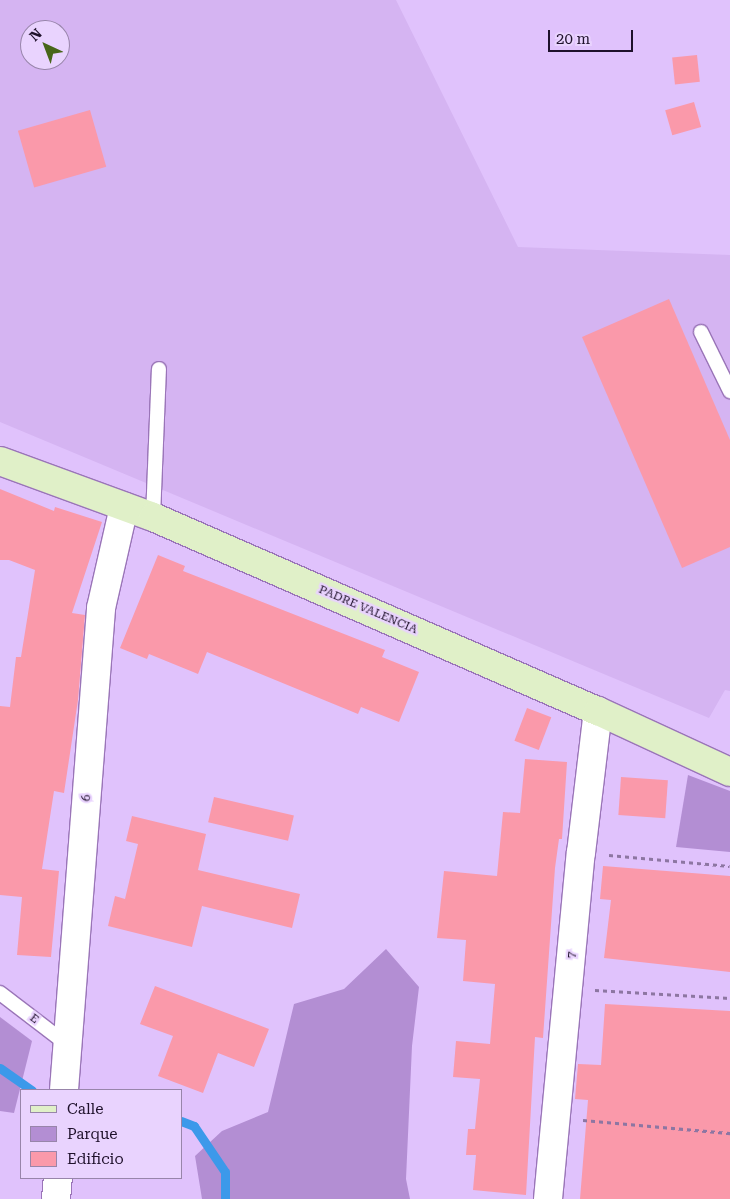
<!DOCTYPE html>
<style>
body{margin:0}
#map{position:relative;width:730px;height:1199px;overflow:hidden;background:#e0c2fc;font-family:"Roboto Serif",serif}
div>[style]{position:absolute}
.built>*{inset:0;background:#d5b4f2}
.green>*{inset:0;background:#b38ed3}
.stream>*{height:9px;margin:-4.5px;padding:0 4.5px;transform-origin:4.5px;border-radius:4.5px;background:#3c99ea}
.building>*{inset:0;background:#fa99aa;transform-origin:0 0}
.path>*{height:3px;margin-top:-1.5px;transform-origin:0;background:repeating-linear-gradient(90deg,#8d76a2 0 4px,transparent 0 8px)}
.roads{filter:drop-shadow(1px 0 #9a75b8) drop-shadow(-1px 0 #9a75b8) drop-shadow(0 1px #9a75b8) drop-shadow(0 -1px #9a75b8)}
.lane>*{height:14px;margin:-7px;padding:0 7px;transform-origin:7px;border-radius:7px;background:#fff}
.street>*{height:28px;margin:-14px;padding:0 14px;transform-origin:14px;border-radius:14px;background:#fff}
.secondary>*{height:28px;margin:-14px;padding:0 14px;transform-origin:14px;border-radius:14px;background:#e0f0c8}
span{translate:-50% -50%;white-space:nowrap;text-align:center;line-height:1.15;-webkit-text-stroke:4.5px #e9d3fe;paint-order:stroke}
.street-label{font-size:12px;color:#1f112b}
.legend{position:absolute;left:20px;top:1089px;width:162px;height:90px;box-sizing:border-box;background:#e9d3fe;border:1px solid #9885aa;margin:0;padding:6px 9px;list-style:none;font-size:15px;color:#1f112b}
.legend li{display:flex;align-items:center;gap:10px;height:25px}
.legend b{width:25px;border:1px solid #9885aa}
.north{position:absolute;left:20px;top:20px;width:50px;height:50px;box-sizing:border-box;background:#e9d3fe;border:1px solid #9885aa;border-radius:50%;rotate:317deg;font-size:14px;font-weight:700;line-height:20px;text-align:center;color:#1f112b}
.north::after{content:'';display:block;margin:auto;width:18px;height:22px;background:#486619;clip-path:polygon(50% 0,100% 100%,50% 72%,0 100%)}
.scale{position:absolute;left:548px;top:30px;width:85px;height:22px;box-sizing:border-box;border:2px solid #1f112b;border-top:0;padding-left:6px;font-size:15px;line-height:18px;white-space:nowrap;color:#1f112b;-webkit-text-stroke:4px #e9d3fe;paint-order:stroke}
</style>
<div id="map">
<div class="built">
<div style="clip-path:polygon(evenodd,0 0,396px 0,518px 247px,730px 255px,730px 691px,725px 690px,709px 718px,0 422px,0 0,30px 30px,60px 30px,60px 60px,30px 60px,30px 30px)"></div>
</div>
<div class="green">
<div style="clip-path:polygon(688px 775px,730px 791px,730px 852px,676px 847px)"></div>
<div style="clip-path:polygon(386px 949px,419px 987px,412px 1046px,406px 1179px,410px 1199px,202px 1199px,195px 1156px,222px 1131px,268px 1112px,294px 1004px,344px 989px)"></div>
<div style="clip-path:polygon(0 1017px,32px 1041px,14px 1113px,0 1111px)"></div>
</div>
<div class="stream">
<div style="left:0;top:1068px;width:39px;rotate:35deg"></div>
<div style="left:181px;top:1121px;width:14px;rotate:21deg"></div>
<div style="left:194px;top:1126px;width:55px;rotate:56deg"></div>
<div style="left:225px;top:1172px;width:27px;rotate:90deg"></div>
</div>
<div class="building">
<div style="left:697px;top:55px;width:27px;height:25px;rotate:84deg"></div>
<div style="left:694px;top:102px;width:26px;height:30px;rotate:74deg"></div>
<div style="left:90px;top:110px;width:59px;height:75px;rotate:74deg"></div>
<div style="clip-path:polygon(669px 299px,730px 440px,730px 547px,682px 568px,582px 337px)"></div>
<div style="clip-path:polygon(0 489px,54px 511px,55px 507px,102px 522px,72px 613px,85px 615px,78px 700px,64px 793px,54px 791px,42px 869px,59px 871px,51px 957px,17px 955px,22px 897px,0 895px,0 706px,10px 707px,16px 657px,21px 657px,35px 570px,9px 560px,0 560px)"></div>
<div style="clip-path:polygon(158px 555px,185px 566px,183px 571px,385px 650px,382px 657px,419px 672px,399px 722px,361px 707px,358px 714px,207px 652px,198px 674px,149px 654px,147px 659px,120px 648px)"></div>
<div style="left:527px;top:708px;width:26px;height:35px;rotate:21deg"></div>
<div style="clip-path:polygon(525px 759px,567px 762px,562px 839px,559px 839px,555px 868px,543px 1038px,535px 1037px,526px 1195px,473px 1190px,476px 1155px,466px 1155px,468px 1129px,475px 1129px,480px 1079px,453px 1077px,456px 1041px,490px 1044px,495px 984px,463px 981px,466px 940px,437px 938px,444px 871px,497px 876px,503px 812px,520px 813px)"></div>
<div style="left:621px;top:777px;width:47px;height:38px;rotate:4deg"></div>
<div style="left:214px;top:797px;width:82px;height:26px;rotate:13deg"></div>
<div style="clip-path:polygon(132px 816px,206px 834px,198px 870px,300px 894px,292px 928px,202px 906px,192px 947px,108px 926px,115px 896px,125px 899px,138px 844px,126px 841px)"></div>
<div style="clip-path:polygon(603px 866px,730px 876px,730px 972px,604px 958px,611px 900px,600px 899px)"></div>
<div style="clip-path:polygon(155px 986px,269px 1029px,254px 1067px,218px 1053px,203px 1093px,158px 1076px,173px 1036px,140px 1024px)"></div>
<div style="clip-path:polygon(605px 1004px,730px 1011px,730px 1199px,580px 1199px,588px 1100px,575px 1099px,578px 1064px,601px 1065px)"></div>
</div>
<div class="path">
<div style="left:609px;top:855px;width:121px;rotate:5.2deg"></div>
<div style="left:595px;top:990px;width:135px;rotate:3.4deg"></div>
<div style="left:583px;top:1120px;width:148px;rotate:5.1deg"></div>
</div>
<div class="roads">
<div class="lane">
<div style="left:701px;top:332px;width:66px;rotate:63.8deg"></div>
<div style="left:153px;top:517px;width:148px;rotate:-87.7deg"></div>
<div style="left:0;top:993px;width:86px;rotate:37.4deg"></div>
</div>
<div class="street">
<div style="left:64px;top:1090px;width:483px;rotate:-85.6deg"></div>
<div style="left:101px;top:608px;width:104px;rotate:-77.2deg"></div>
<div style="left:56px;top:1199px;width:21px;rotate:-85deg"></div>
<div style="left:548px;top:1199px;width:348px;rotate:-84.6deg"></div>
<div style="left:581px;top:853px;width:143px;rotate:-83.2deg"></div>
</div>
<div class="secondary">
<div style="left:0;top:461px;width:163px;rotate:20.1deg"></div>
<div style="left:153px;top:517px;width:485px;rotate:23.6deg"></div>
<div style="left:598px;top:711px;width:145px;rotate:24.8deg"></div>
</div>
</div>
<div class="street-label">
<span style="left:368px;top:610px;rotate:23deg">PADRE VALENCIA</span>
<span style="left:87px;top:798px;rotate:-86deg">6</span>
<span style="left:572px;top:955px;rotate:-85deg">7</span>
<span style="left:34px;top:1019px;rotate:37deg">E</span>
</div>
<ul class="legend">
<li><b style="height:6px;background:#e0f0c8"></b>Calle</li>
<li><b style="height:14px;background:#b38ed3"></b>Parque</li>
<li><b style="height:14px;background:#fa99aa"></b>Edificio</li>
</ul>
<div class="north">N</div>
<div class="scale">20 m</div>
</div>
